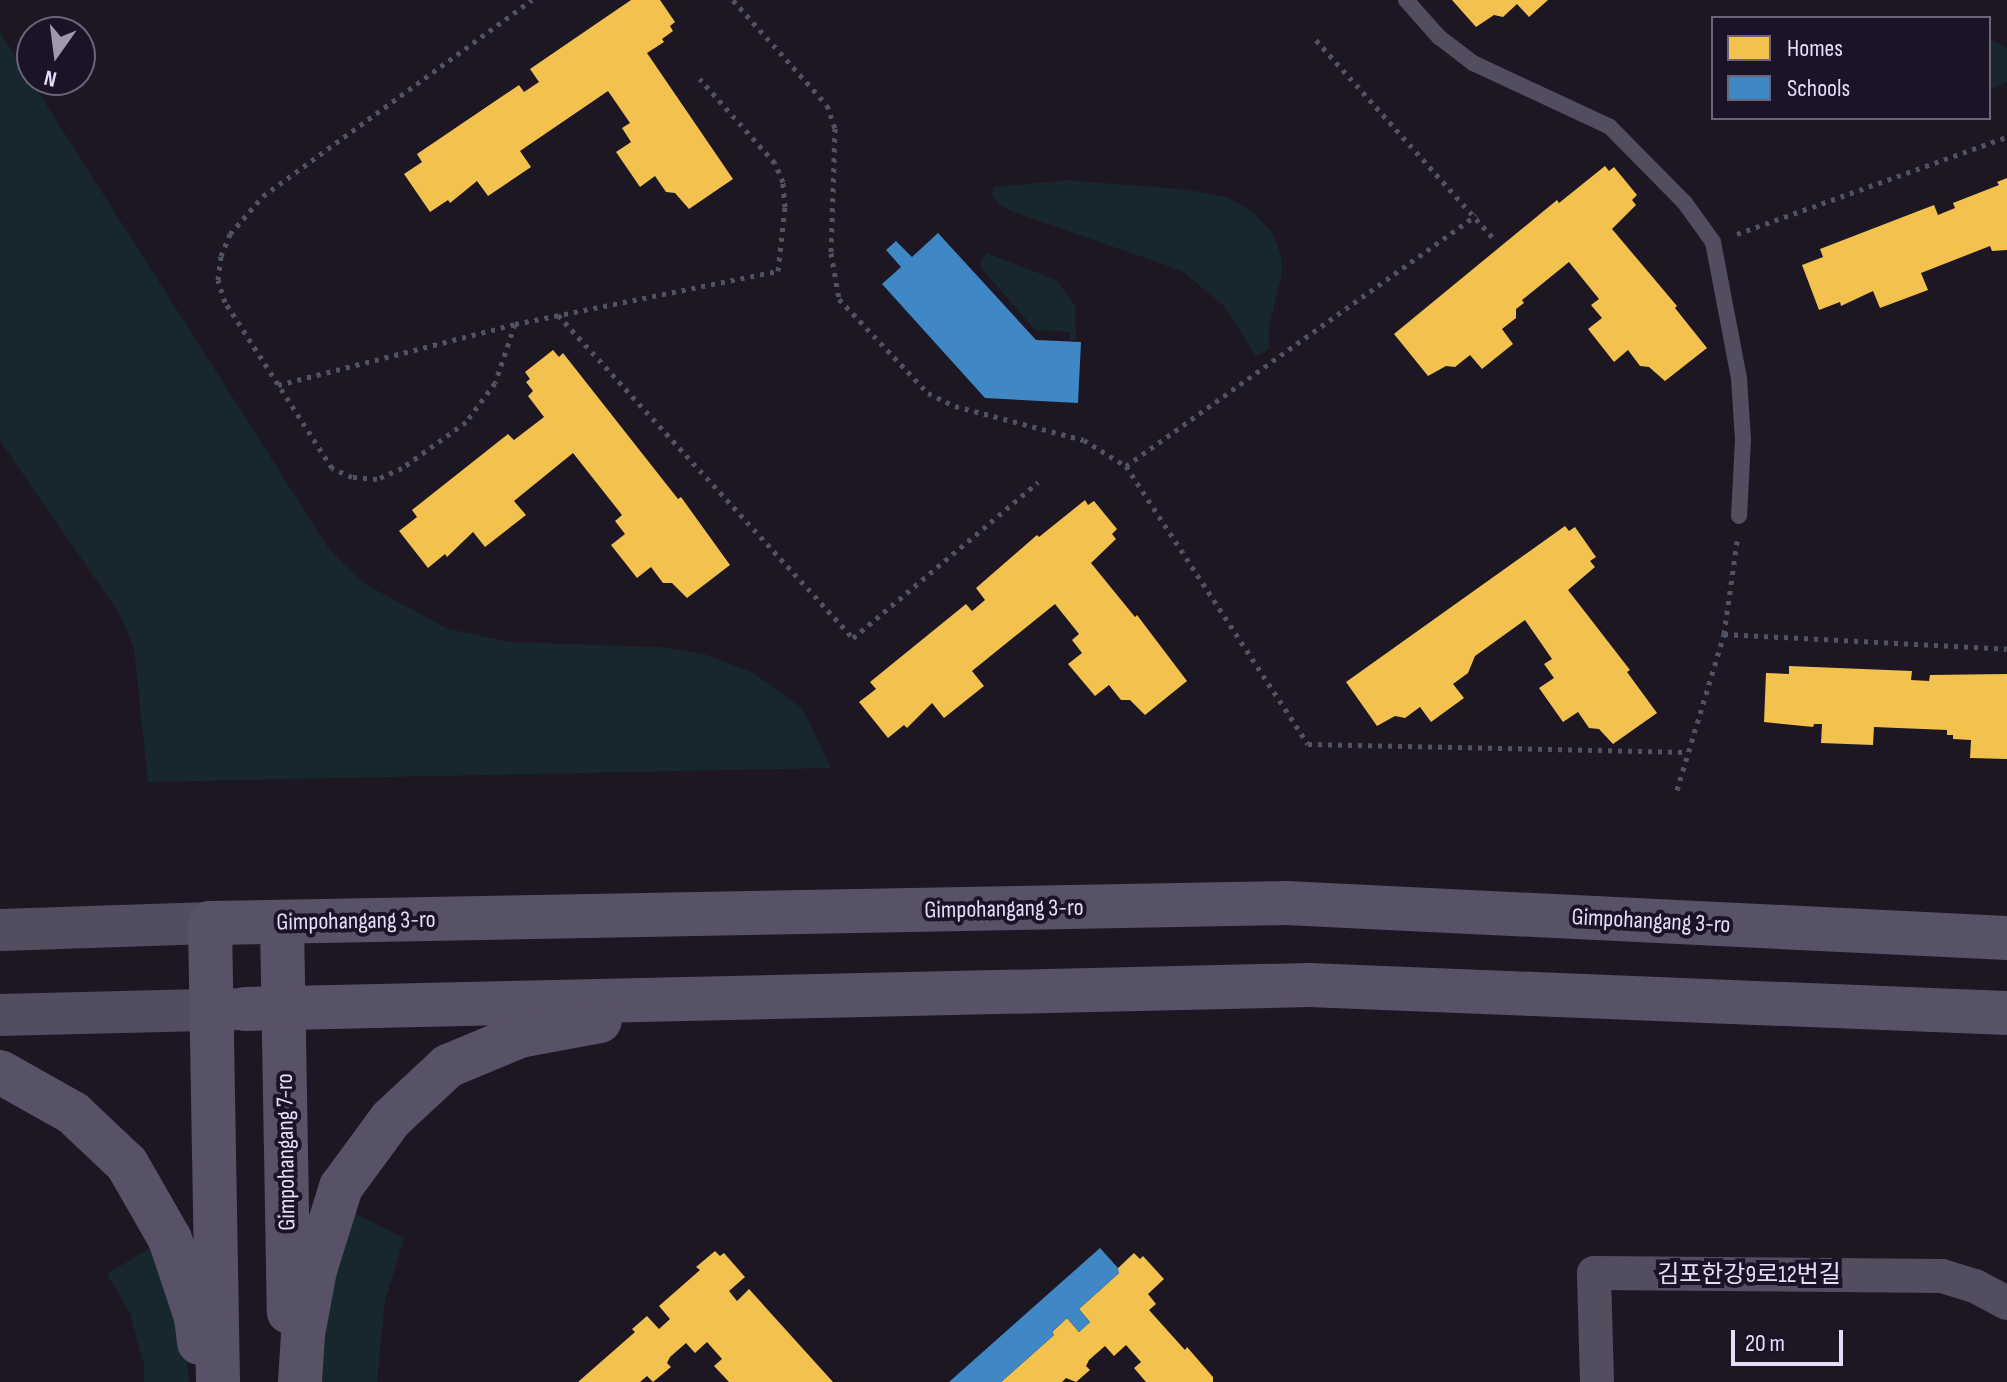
<!DOCTYPE html>
<meta charset="utf-8">
<style>
body{margin:0}
#map{position:relative;width:2007px;height:1382px;overflow:hidden;background:#1c1722;font-family:"Sofia Sans Condensed","Noto Sans KR",sans-serif}
div>[style]{position:absolute}
.green>*{inset:0;background:#18272d}
.homes>*{inset:0;background:#f2c14e}
.schools>*{inset:0;background:#3f88c5}
.path>*{height:5px;margin-top:-2.5px;transform-origin:0;background:repeating-linear-gradient(90deg,#4f5363 0 4px,transparent 0 10px)}
.service>*{height:16px;margin:-8px;padding:0 8px;transform-origin:8px;border-radius:8px;background:#534d60}
.minor>*{height:34px;margin:-17px;padding:0 17px;transform-origin:17px;border-radius:17px;background:#534d60}
.tertiary>*{height:42px;margin:-21px;padding:0 21px;transform-origin:21px;border-radius:21px;background:#534d60}
.secondary>*{height:44px;margin:-22px;padding:0 22px;transform-origin:22px;border-radius:22px;background:#585266}
span{translate:-50% -50%;white-space:nowrap;text-align:center;line-height:1.15;-webkit-text-stroke:8px #1b1326;paint-order:stroke}
.street-label{font-size:24px;color:#e8dcfa}
.legend{position:absolute;left:1711px;top:16px;width:280px;height:104px;box-sizing:border-box;background:#1b1326;border:2px solid #6d637b;margin:0;padding:10px 14px;list-style:none;font-size:24px;color:#e8dcfa}
.legend li{display:flex;align-items:center;gap:16px;height:40px}
.legend b{width:40px;border:2px solid #6d637b}
.north{position:absolute;left:16px;top:16px;width:80px;height:80px;box-sizing:border-box;background:#1b1326;border:2px solid #6d637b;border-radius:50%;rotate:194deg;font-size:22px;font-weight:700;line-height:32px;text-align:center;color:#e8dcfa}
.north::after{content:'';display:block;margin:auto;width:28px;height:36px;background:#a197ae;clip-path:polygon(50% 0,100% 100%,50% 72%,0 100%)}
.scale{position:absolute;left:1731px;top:1330px;width:112px;height:36px;box-sizing:border-box;border:4px solid #e8dcfa;border-top:0;padding-left:10px;font-size:24px;line-height:28px;white-space:nowrap;color:#e8dcfa;-webkit-text-stroke:6px #1b1326;paint-order:stroke}
</style>
<div id="map">
<div class="green">
<div style="clip-path:polygon(0 32px,329px 549px,365px 584px,448px 629px,510px 642px,661px 647px,707px 655px,752px 672px,802px 708px,831px 768px,148px 782px,134px 648px,119px 613px,0 441px)"></div>
<div style="clip-path:polygon(1989px 38px,2007px 48px,2007px 82px,1989px 90px)"></div>
<div style="clip-path:polygon(1067px 180px,1190px 190px,1229px 198px,1252px 211px,1272px 232px,1281px 255px,1282px 273px,1269px 327px,1269px 349px,1256px 356px,1224px 306px,1182px 271px,1014px 212px,1002px 206px,992px 196px,994px 187px)"></div>
<div style="clip-path:polygon(987px 253px,1056px 280px,1075px 305px,1076px 340px,1070px 340px,1070px 332px,1035px 330px,983px 270px,980px 262px)"></div>
<div style="clip-path:polygon(354px 1213px,404px 1238px,385px 1301px,377px 1382px,317px 1382px,326px 1312px)"></div>
<div style="clip-path:polygon(150px 1248px,171px 1279px,185px 1330px,189px 1382px,144px 1382px,144px 1365px,130px 1313px,107px 1274px)"></div>
</div>
<div class="homes">
<div style="clip-path:polygon(631px 0,660px 0,675px 22px,670px 26px,673px 31px,662px 39px,664px 42px,647px 53px,733px 179px,689px 209px,675px 193px,666px 192px,655px 176px,640px 187px,616px 152px,631px 142px,622px 128px,630px 123px,608px 91px,520px 151px,531px 167px,488px 196px,477px 181px,450px 203px,448px 200px,430px 212px,404px 174px,422px 162px,417px 154px,519px 85px,524px 92px,539px 82px,530px 69px)"></div>
<div style="clip-path:polygon(1452px 0,1548px 0,1529px 17px,1517px 4px,1503px 17px,1494px 15px,1476px 27px)"></div>
<div style="clip-path:polygon(1605px 166px,1609px 171px,1614px 167px,1637px 195px,1632px 200px,1636px 205px,1612px 229px,1677px 306px,1675px 308px,1707px 348px,1665px 381px,1649px 367px,1640px 366px,1628px 350px,1614px 362px,1588px 329px,1602px 318px,1591px 305px,1599px 299px,1569px 262px,1522px 300px,1524px 303px,1516px 309px,1516px 318px,1502px 329px,1513px 344px,1482px 369px,1470px 355px,1455px 367px,1446px 366px,1428px 376px,1394px 334px,1557px 200px,1559px 203px)"></div>
<div style="clip-path:polygon(2007px 178px,2007px 250px,1992px 251px,1990px 246px,1921px 273px,1928px 290px,1880px 308px,1873px 291px,1841px 306px,1840px 302px,1819px 310px,1802px 265px,1823px 257px,1820px 249px,1934px 205px,1938px 215px,1955px 208px,1953px 203px,1999px 185px,1997px 182px)"></div>
<div style="clip-path:polygon(553px 350px,559px 357px,563px 353px,678px 499px,681px 497px,730px 565px,687px 598px,672px 583px,663px 583px,651px 567px,637px 578px,611px 545px,625px 534px,615px 521px,622px 515px,573px 453px,514px 501px,526px 515px,485px 547px,473px 532px,447px 557px,445px 554px,428px 568px,399px 531px,417px 517px,412px 510px,508px 434px,514px 440px,544px 417px,528px 396px,533px 391px,526px 382px,530px 379px,525px 372px)"></div>
<div style="clip-path:polygon(1085px 500px,1088px 505px,1094px 501px,1117px 529px,1112px 534px,1116px 539px,1091px 563px,1135px 617px,1137px 615px,1187px 681px,1145px 715px,1130px 700px,1121px 700px,1109px 685px,1095px 696px,1068px 664px,1082px 653px,1072px 640px,1079px 634px,1055px 604px,972px 671px,984px 686px,944px 718px,932px 703px,907px 728px,904px 725px,888px 738px,859px 702px,876px 689px,870px 682px,966px 604px,972px 611px,985px 600px,976px 588px,1037px 535px,1039px 537px)"></div>
<div style="clip-path:polygon(1565px 526px,1569px 531px,1575px 527px,1596px 557px,1590px 561px,1595px 567px,1568px 590px,1630px 670px,1627px 672px,1657px 713px,1613px 744px,1599px 729px,1589px 728px,1578px 712px,1563px 722px,1539px 688px,1554px 678px,1544px 664px,1552px 659px,1525px 620px,1475px 656px,1468px 673px,1453px 684px,1464px 698px,1431px 722px,1420px 707px,1405px 718px,1395px 716px,1377px 726px,1346px 682px)"></div>
<div style="clip-path:polygon(1789px 666px,1912px 671px,1911px 680px,1929px 681px,1930px 675px,2007px 674px,2007px 759px,1970px 758px,1971px 740px,1953px 739px,1953px 735px,1947px 735px,1947px 730px,1874px 727px,1873px 745px,1821px 743px,1822px 724px,1814px 724px,1813px 727px,1764px 722px,1766px 673px,1789px 674px)"></div>
<div style="clip-path:polygon(715px 1251px,720px 1256px,724px 1253px,745px 1277px,729px 1291px,737px 1301px,749px 1289px,833px 1382px,729px 1382px,714px 1366px,722px 1359px,707px 1342px,695px 1353px,686px 1343px,670px 1357px,667px 1363px,671px 1367px,653px 1382px,647px 1376px,640px 1382px,578px 1382px,635px 1332px,632px 1329px,647px 1316px,659px 1329px,670px 1319px,659px 1306px,700px 1270px,696px 1267px)"></div>
<div style="clip-path:polygon(1134px 1253px,1140px 1259px,1143px 1256px,1164px 1279px,1148px 1294px,1156px 1304px,1149px 1310px,1185px 1350px,1187px 1347px,1213px 1377px,1213px 1382px,1146px 1382px,1134px 1368px,1141px 1362px,1126px 1345px,1114px 1356px,1105px 1346px,1089px 1360px,1086px 1366px,1090px 1370px,1076px 1382px,1066px 1378px,1062px 1382px,1001px 1382px,1054px 1335px,1052px 1332px,1067px 1318px,1079px 1332px,1090px 1322px,1079px 1309px,1119px 1273px,1116px 1270px)"></div>
</div>
<div class="schools">
<div style="clip-path:polygon(938px 233px,1036px 340px,1081px 342px,1078px 403px,985px 398px,882px 284px,901px 267px,886px 250px,896px 241px,912px 257px)"></div>
<div style="clip-path:polygon(1100px 1248px,1118px 1268px,1119px 1273px,1079px 1309px,1090px 1322px,1079px 1332px,1067px 1318px,1052px 1332px,1054px 1335px,1001px 1382px,949px 1382px)"></div>
</div>
<div class="path">
<div style="left:733px;top:0;width:141px;rotate:48.2deg"></div>
<div style="left:827px;top:105px;width:24px;rotate:71deg"></div>
<div style="left:835px;top:128px;width:125px;rotate:91.8deg"></div>
<div style="left:831px;top:253px;width:47px;rotate:80.1deg"></div>
<div style="left:839px;top:299px;width:129px;rotate:46.6deg"></div>
<div style="left:928px;top:393px;width:30px;rotate:26deg"></div>
<div style="left:955px;top:406px;width:133px;rotate:14.8deg"></div>
<div style="left:1084px;top:440px;width:49px;rotate:31.8deg"></div>
<div style="left:1126px;top:466px;width:332px;rotate:56.8deg"></div>
<div style="left:1308px;top:744px;width:380px;rotate:1.2deg"></div>
<div style="left:1316px;top:40px;width:268px;rotate:48.2deg"></div>
<div style="left:1737px;top:234px;width:287px;rotate:-19.8deg"></div>
<div style="left:558px;top:315px;width:437px;rotate:47.6deg"></div>
<div style="left:853px;top:638px;width:242px;rotate:-40.1deg"></div>
<div style="left:515px;top:324px;width:62px;rotate:108.7deg"></div>
<div style="left:495px;top:383px;width:49px;rotate:126.6deg"></div>
<div style="left:466px;top:422px;width:79px;rotate:144.3deg"></div>
<div style="left:402px;top:468px;width:27px;rotate:156deg"></div>
<div style="left:377px;top:479px;width:25px;rotate:-175deg"></div>
<div style="left:352px;top:477px;width:22px;rotate:-156deg"></div>
<div style="left:332px;top:468px;width:197px;rotate:-122.8deg"></div>
<div style="left:225px;top:302px;width:23px;rotate:-108deg"></div>
<div style="left:218px;top:280px;width:24px;rotate:-83deg"></div>
<div style="left:221px;top:256px;width:24px;rotate:-68deg"></div>
<div style="left:230px;top:234px;width:50px;rotate:-49deg"></div>
<div style="left:263px;top:196px;width:333px;rotate:-36.1deg"></div>
<div style="left:278px;top:385px;width:245px;rotate:-14.4deg"></div>
<div style="left:515px;top:324px;width:268px;rotate:-11.4deg"></div>
<div style="left:778px;top:271px;width:64px;rotate:-83.8deg"></div>
<div style="left:785px;top:207px;width:25px;rotate:-95deg"></div>
<div style="left:783px;top:182px;width:21px;rotate:-113deg"></div>
<div style="left:775px;top:163px;width:113px;rotate:-131.8deg"></div>
<div style="left:1126px;top:466px;width:431px;rotate:-35.6deg"></div>
<div style="left:1724px;top:634px;width:283px;rotate:3deg"></div>
<div style="left:1677px;top:790px;width:163px;rotate:-73.2deg"></div>
<div style="left:1724px;top:634px;width:94px;rotate:-82deg"></div>
</div>
<div class="service">
<div style="left:1406px;top:0;width:50px;rotate:48.3deg"></div>
<div style="left:1439px;top:37px;width:43px;rotate:37.4deg"></div>
<div style="left:1473px;top:63px;width:151px;rotate:25deg"></div>
<div style="left:1610px;top:127px;width:107px;rotate:45.4deg"></div>
<div style="left:1685px;top:203px;width:48px;rotate:54.3deg"></div>
<div style="left:1713px;top:242px;width:138px;rotate:79.2deg"></div>
<div style="left:1739px;top:378px;width:62px;rotate:86.3deg"></div>
<div style="left:1743px;top:440px;width:76px;rotate:93deg"></div>
</div>
<div class="minor">
<div style="left:1597px;top:1382px;width:109px;rotate:-91.6deg"></div>
<div style="left:1594px;top:1273px;width:348px;rotate:0.5deg"></div>
<div style="left:1942px;top:1276px;width:34px;rotate:17deg"></div>
<div style="left:1975px;top:1286px;width:36px;rotate:28deg"></div>
</div>
<div class="tertiary">
<div style="left:0;top:930px;width:210px;rotate:-1.9deg"></div>
<div style="left:0;top:1015px;width:245px;rotate:-1.4deg"></div>
</div>
<div class="secondary">
<div style="left:282px;top:923px;width:389px;rotate:89deg"></div>
<div style="left:245px;top:1009px;width:1064px;rotate:-1.29deg"></div>
<div style="left:1309px;top:985px;width:699px;rotate:2.3deg"></div>
<div style="left:0;top:1072px;width:84px;rotate:29.3deg"></div>
<div style="left:73px;top:1113px;width:74px;rotate:43.4deg"></div>
<div style="left:127px;top:1164px;width:86px;rotate:60.2deg"></div>
<div style="left:170px;top:1239px;width:82px;rotate:71.6deg"></div>
<div style="left:196px;top:1317px;width:26px;rotate:83deg"></div>
<div style="left:218px;top:1382px;width:459px;rotate:-91deg"></div>
<div style="left:210px;top:923px;width:1076px;rotate:-1.06deg"></div>
<div style="left:1286px;top:903px;width:722px;rotate:2.78deg"></div>
<div style="left:300px;top:1382px;width:48px;rotate:-86.4deg"></div>
<div style="left:303px;top:1334px;width:65px;rotate:-79.4deg"></div>
<div style="left:315px;top:1270px;width:87px;rotate:-72.6deg"></div>
<div style="left:341px;top:1187px;width:84px;rotate:-53.7deg"></div>
<div style="left:391px;top:1119px;width:78px;rotate:-42.9deg"></div>
<div style="left:448px;top:1066px;width:78px;rotate:-22.6deg"></div>
<div style="left:520px;top:1036px;width:81px;rotate:-10.6deg"></div>
</div>
<div class="street-label">
<span style="left:1004px;top:909px;rotate:-1deg">Gimpohangang 3-ro</span>
<span style="left:356px;top:921px;rotate:-1deg">Gimpohangang 3-ro</span>
<span style="left:1651px;top:921px;rotate:3deg">Gimpohangang 3-ro</span>
<span style="left:286px;top:1152px;rotate:-91deg">Gimpohangang 7-ro</span>
<span style="left:1749px;top:1275px">김포한강9로12번길</span>
</div>
<ul class="legend">
<li><b style="height:22px;background:#f2c14e"></b>Homes</li>
<li><b style="height:22px;background:#3f88c5"></b>Schools</li>
</ul>
<div class="north">N</div>
<div class="scale">20 m</div>
</div>
